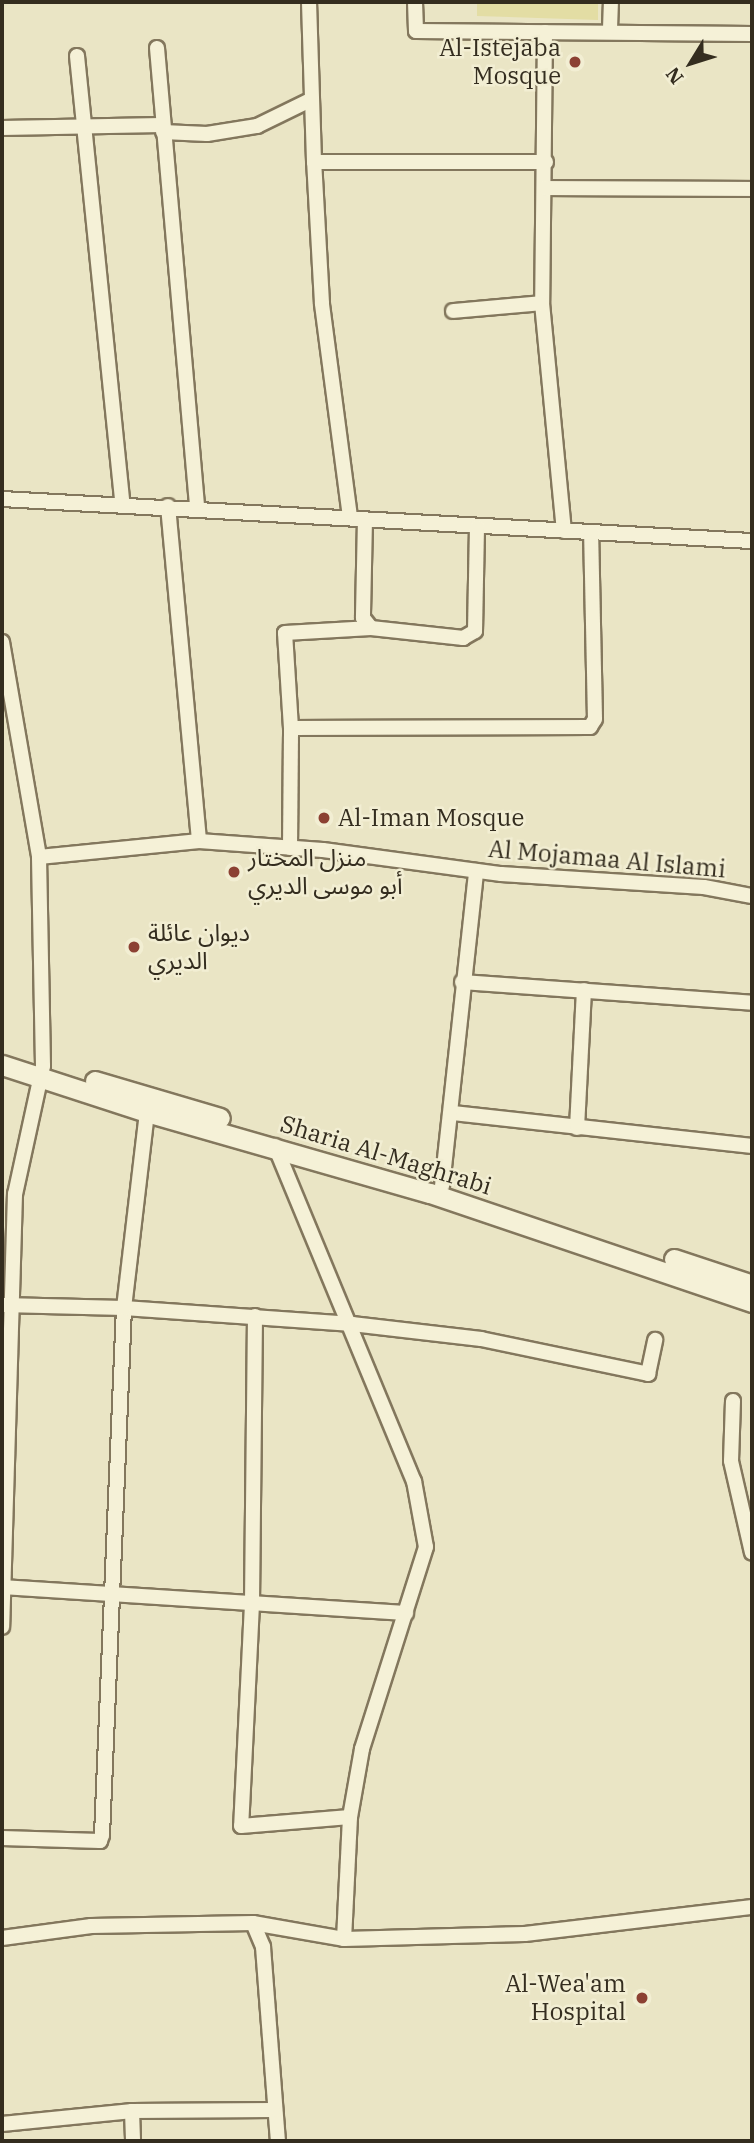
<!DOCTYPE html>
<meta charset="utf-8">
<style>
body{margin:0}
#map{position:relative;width:754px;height:2143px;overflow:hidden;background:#eae5c5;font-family:"IBM Plex Serif","Noto Sans Arabic",serif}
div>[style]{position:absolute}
.sand>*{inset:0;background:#e3dda4}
.roads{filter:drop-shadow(2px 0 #83775d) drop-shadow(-2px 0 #83775d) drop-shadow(0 2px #83775d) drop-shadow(0 -2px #83775d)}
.street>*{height:14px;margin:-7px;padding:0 7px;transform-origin:7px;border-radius:7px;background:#f5f1d7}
.secondary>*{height:19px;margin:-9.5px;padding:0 9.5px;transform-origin:9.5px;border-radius:9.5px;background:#f5f1d7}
.dots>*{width:19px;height:19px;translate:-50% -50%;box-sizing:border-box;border:4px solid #f2eed3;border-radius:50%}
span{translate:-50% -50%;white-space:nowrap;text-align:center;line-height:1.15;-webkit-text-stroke:5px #f2eed3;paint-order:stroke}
.poi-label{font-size:24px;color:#342d1f}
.right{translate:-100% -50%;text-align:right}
.left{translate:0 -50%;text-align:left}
.street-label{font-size:24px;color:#342d1f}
.frame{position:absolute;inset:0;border:4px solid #342d1f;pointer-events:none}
.north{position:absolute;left:656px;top:28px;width:70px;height:70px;-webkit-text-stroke:5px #f2eed3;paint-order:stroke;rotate:232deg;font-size:19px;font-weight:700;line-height:28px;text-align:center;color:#342d1f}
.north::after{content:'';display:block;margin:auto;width:24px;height:32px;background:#342d1f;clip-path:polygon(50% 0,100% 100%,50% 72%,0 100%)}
</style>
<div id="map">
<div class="sand">
<div style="clip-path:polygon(477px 2px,598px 2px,598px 20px,477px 16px)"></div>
</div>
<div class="roads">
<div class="street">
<div style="left:309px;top:2px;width:160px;rotate:88.2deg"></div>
<div style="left:415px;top:2px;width:29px;rotate:88deg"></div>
<div style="left:416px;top:31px;width:336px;rotate:0.5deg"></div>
<div style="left:610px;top:29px;width:27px;rotate:-88deg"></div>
<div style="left:545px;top:32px;width:271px;rotate:90.6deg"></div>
<div style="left:542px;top:303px;width:229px;rotate:84.5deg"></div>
<div style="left:157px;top:48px;width:462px;rotate:85deg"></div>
<div style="left:77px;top:56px;width:451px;rotate:84.2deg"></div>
<div style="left:2px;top:128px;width:160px;rotate:-1.1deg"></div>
<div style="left:163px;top:132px;width:44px;rotate:2.6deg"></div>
<div style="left:207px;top:134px;width:51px;rotate:-9.1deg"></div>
<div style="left:257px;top:126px;width:61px;rotate:-26.1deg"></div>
<div style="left:546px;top:188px;width:206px;rotate:0.3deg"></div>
<div style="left:453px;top:311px;width:89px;rotate:-5.1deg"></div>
<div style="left:2px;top:499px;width:751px;rotate:3.21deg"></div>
<div style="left:168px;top:506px;width:336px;rotate:84.7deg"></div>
<div style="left:350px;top:517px;width:216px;rotate:-97.5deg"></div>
<div style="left:322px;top:303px;width:141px;rotate:-93.2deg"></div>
<div style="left:314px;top:162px;width:232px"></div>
<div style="left:365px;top:519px;width:99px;rotate:91.2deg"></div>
<div style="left:363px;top:618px;width:13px;rotate:51deg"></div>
<div style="left:371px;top:628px;width:93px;rotate:6.2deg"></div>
<div style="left:463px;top:638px;width:14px;rotate:-30deg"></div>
<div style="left:475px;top:631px;width:104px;rotate:-88.9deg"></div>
<div style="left:2px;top:642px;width:218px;rotate:80.2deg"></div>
<div style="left:39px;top:857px;width:209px;rotate:88.9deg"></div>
<div style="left:43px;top:1066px;width:131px;rotate:102.3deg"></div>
<div style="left:15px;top:1194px;width:433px;rotate:91.7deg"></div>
<div style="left:291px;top:728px;width:95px;rotate:-93.6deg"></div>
<div style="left:285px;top:633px;width:86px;rotate:-3.3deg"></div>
<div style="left:290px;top:848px;width:120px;rotate:-89.5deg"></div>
<div style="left:291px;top:728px;width:299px;rotate:-0.2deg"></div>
<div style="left:590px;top:727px;width:9px;rotate:-58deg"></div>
<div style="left:595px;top:719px;width:187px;rotate:-91.2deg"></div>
<div style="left:39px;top:857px;width:161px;rotate:-5.7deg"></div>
<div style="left:199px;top:841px;width:124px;rotate:4.2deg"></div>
<div style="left:323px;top:850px;width:180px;rotate:7.7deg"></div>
<div style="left:501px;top:874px;width:203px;rotate:3.7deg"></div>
<div style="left:704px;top:887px;width:49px;rotate:10.6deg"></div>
<div style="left:462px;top:982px;width:291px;rotate:4.1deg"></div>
<div style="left:453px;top:1113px;width:301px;rotate:6.3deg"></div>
<div style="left:577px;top:1128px;width:138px;rotate:-87.1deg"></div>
<div style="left:275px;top:1146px;width:363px;rotate:67.5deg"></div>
<div style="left:414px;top:1481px;width:67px;rotate:79.7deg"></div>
<div style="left:426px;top:1547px;width:212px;rotate:107.6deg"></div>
<div style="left:362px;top:1749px;width:69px;rotate:100deg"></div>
<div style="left:350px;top:1817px;width:122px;rotate:92.8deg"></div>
<div style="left:442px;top:1186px;width:317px;rotate:-83.8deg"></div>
<div style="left:3px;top:1305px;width:121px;rotate:1.4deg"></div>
<div style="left:124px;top:1308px;width:229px;rotate:4deg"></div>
<div style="left:352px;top:1324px;width:130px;rotate:6.6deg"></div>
<div style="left:481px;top:1339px;width:171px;rotate:11.8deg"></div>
<div style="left:648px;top:1374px;width:35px;rotate:-78deg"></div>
<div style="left:255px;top:1316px;width:288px;rotate:90.6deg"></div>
<div style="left:252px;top:1604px;width:222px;rotate:92.8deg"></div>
<div style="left:241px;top:1826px;width:109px;rotate:-4.7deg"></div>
<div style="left:733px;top:1401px;width:60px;rotate:91.9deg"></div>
<div style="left:731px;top:1461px;width:94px;rotate:77.1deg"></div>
<div style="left:2px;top:1587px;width:405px;rotate:3.7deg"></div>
<div style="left:2px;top:1838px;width:98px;rotate:1.8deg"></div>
<div style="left:100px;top:1841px;width:6px;rotate:-72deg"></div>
<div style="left:102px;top:1835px;width:527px;rotate:-87.61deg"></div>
<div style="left:124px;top:1308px;width:197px;rotate:-83.3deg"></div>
<div style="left:253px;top:1923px;width:26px;rotate:67deg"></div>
<div style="left:263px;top:1947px;width:195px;rotate:85.6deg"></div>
<div style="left:2px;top:1938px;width:90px;rotate:-7.7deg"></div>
<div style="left:91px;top:1926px;width:162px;rotate:-1.1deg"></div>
<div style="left:253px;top:1923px;width:92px;rotate:10deg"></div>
<div style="left:344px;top:1939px;width:181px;rotate:-1.6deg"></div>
<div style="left:525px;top:1934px;width:229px;rotate:-6.8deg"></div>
<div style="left:132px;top:2111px;width:30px;rotate:88deg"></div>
<div style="left:2px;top:2124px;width:131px;rotate:-5.7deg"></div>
<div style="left:132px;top:2111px;width:141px;rotate:-0.4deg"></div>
</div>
<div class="secondary">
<div style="left:2px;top:1065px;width:152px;rotate:18deg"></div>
<div style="left:147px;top:1112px;width:294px;rotate:16deg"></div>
<div style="left:430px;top:1193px;width:340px;rotate:18.7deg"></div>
<div style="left:95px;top:1081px;width:130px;rotate:16.5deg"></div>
<div style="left:674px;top:1259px;width:82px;rotate:18.4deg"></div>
</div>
</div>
<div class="dots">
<div style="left:575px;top:62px;background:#8c4133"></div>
<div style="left:324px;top:818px;background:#8c4133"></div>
<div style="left:234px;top:872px;background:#8c4133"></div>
<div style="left:134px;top:947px;background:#8c4133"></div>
<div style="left:642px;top:1998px;background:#8c4133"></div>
</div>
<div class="poi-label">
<span class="right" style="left:561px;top:62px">Al-Istejaba<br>Mosque</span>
<span class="left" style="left:338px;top:818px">Al-Iman Mosque</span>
<span class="left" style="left:248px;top:872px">منزل المختار<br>أبو موسى الديري</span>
<span class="left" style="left:148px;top:947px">ديوان عائلة<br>الديري</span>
<span class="right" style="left:626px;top:1998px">Al-Wea'am<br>Hospital</span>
</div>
<div class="street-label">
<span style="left:607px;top:859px;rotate:5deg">Al Mojamaa Al Islami</span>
<span style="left:386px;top:1155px;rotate:17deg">Sharia Al-Maghrabi</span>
</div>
<div class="frame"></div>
<div class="north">N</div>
</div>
